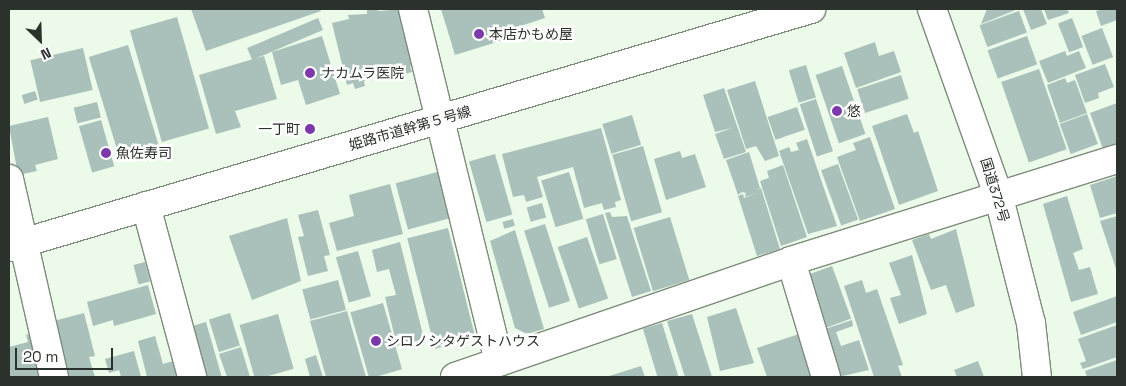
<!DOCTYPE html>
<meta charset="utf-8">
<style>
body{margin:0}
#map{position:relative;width:1126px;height:386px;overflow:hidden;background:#ebfae9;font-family:"Space Grotesk","Noto Sans JP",sans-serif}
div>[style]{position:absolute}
.building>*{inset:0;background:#a9c1ba;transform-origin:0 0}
.roads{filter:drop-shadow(1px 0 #7d8b7b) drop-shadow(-1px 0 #7d8b7b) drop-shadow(0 1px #7d8b7b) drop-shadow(0 -1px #7d8b7b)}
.minor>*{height:28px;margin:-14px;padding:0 14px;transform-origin:14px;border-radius:14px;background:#fff}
.tertiary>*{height:28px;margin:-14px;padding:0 14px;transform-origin:14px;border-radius:14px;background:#fff}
.trunk>*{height:28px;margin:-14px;padding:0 14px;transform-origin:14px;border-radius:14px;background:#fff}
.dots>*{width:14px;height:14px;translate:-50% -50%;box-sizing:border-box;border:2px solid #fff;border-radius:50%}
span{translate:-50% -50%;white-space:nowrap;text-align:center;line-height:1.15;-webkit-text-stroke:5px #fff;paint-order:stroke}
.poi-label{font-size:14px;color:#2b312b}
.left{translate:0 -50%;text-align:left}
.right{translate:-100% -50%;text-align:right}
.street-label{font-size:14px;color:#2b312b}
.frame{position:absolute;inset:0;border:10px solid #2b312b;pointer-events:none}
.north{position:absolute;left:15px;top:15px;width:50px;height:50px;-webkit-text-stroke:4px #fff;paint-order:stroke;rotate:156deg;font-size:14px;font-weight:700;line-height:20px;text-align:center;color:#2b312b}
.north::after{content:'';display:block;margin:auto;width:18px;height:22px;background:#2b312b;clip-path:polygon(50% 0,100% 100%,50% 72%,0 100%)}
.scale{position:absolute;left:15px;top:348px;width:98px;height:22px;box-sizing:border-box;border:2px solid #2b312b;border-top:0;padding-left:6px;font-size:15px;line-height:18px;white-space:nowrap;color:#2b312b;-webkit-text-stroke:4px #fff;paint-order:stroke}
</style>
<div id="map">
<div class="building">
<div style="clip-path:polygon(191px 9px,320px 9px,321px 11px,206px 51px)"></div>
<div style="clip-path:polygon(373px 9px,380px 11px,400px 9px,414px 66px,410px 66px,412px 72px,396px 76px,395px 71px,388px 73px,387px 68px,369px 73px,371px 79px,364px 81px,365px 86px,355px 89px,353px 83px,347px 85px,332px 23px,349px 19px,348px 15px,367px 14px,367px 10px)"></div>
<div style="clip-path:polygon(441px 9px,542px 9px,545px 18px,508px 30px,510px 38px,455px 55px)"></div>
<div style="clip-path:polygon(987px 9px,1018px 9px,981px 24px)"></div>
<div style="clip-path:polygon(1023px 9px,1041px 9px,1047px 24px,1031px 30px)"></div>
<div style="clip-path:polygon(1044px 9px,1067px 9px,1069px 13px,1048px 20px)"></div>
<div style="clip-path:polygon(1103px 9px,1117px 9px,1117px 20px,1101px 26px,1096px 11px)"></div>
<div style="left:1019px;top:11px;width:23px;height:42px;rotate:70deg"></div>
<div style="left:177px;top:17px;width:116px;height:49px;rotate:74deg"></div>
<div style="left:318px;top:18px;width:13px;height:77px;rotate:67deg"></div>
<div style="left:1072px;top:18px;width:31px;height:15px;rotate:69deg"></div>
<div style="left:1102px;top:28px;width:31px;height:22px;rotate:69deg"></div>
<div style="clip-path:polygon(322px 36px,340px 94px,306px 105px,298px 80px,281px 85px,272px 52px)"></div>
<div style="left:1027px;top:36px;width:30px;height:42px;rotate:70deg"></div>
<div style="clip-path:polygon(875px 42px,879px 56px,894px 51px,901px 72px,856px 88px,844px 53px)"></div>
<div style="left:128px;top:45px;width:108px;height:41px;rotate:73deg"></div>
<div style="left:83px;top:48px;width:43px;height:54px;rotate:77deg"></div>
<div style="clip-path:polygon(1065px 51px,1067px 56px,1079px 51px,1086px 68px,1048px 83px,1039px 61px)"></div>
<div style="clip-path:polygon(264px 56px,277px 99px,235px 111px,241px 127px,216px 134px,199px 75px)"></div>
<div style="clip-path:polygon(1105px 64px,1114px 87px,1098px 93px,1099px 98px,1085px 103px,1075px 75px)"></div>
<div style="left:806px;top:65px;width:34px;height:18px;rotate:73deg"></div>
<div style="left:842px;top:66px;width:72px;height:28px;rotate:71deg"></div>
<div style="left:1039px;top:69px;width:85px;height:40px;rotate:71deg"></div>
<div style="left:901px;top:75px;width:25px;height:46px;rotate:72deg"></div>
<div style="clip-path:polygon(1065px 78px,1067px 83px,1075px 80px,1087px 113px,1060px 123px,1047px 85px)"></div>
<div style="clip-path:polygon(755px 81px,779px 156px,765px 161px,756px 146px,746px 149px,727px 90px)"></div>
<div style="clip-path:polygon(724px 88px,746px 152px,724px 159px,715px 134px,732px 128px,715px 132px,703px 95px)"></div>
<div style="left:35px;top:91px;width:9px;height:14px;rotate:72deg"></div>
<div style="left:816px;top:99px;width:55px;height:17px;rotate:72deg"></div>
<div style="left:97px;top:102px;width:16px;height:24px;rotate:76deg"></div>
<div style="clip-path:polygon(1117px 103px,1117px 143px,1103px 149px,1090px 113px)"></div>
<div style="left:797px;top:107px;width:24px;height:31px;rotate:71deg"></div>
<div style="clip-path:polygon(907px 114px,914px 133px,918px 131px,938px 191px,899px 205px,872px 126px)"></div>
<div style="left:1087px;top:114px;width:32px;height:29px;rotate:70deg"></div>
<div style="left:632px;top:115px;width:31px;height:31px;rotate:73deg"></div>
<div style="clip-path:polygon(48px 117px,58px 159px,35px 165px,37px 171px,18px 175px,9px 126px)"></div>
<div style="left:101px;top:120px;width:48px;height:23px;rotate:74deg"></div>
<div style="clip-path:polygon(601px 128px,621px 200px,615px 202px,616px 207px,604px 210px,602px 203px,584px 208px,573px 167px,537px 177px,543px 197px,526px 202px,524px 195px,513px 197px,502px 154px)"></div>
<div style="clip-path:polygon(870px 137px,895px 209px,860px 221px,837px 157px,856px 150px,853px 143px)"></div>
<div style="clip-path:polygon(807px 139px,837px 226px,808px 234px,779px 151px,789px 147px,791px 152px,799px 150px,796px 143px)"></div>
<div style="left:643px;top:146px;width:69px;height:32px;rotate:74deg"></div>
<div style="clip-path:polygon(680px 151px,682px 158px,695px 154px,706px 187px,666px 200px,654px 159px)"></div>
<div style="clip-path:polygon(749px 152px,760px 188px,756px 190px,761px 188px,780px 249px,757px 256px,738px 196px,743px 194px,744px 198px,757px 193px,745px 197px,746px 193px,742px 192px,738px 195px,726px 160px)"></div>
<div style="left:495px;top:154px;width:63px;height:27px;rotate:74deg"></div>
<div style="left:838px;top:164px;width:59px;height:18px;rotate:70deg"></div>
<div style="clip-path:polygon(783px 165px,807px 237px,781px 246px,760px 181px,769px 178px,767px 171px)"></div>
<div style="left:441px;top:171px;width:48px;height:47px;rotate:75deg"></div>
<div style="left:569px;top:172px;width:49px;height:29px;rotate:73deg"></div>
<div style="clip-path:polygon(1117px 176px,1117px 213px,1100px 218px,1090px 185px)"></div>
<div style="clip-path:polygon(390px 184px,403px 234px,337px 251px,329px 223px,354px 216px,349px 195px)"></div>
<div style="clip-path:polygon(1067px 196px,1083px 249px,1073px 253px,1079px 270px,1090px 267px,1098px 294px,1071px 302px,1043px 204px)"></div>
<div style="left:542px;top:203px;width:15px;height:16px;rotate:74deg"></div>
<div style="clip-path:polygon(318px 210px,330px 255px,324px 256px,328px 271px,308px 276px,298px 237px,304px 236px,298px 215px)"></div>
<div style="clip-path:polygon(610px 212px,612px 217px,627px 216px,651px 291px,632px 297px,605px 213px)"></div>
<div style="left:603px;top:214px;width:47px;height:18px;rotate:73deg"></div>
<div style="clip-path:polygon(1117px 216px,1117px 272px,1100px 221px)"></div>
<div style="left:670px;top:217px;width:66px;height:38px;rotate:73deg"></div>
<div style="clip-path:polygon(287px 218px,301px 281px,252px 300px,229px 236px)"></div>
<div style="left:513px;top:219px;width:7px;height:11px;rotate:74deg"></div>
<div style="left:545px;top:224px;width:81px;height:22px;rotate:72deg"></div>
<div style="left:448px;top:228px;width:114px;height:42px;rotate:76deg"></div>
<div style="clip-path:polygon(956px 229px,975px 306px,956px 313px,946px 285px,931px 290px,912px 240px,929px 234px,931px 239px)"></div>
<div style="clip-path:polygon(515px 230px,544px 329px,527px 334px,515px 328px,490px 241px)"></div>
<div style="left:587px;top:237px;width:65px;height:31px;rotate:71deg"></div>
<div style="clip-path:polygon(400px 242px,424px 339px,397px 346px,385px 297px,396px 295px,389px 269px,377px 272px,372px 250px)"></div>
<div style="left:358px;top:251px;width:47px;height:23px;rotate:74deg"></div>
<div style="clip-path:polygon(912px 255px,927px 314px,899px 324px,890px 298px,901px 295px,889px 263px)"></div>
<div style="left:145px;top:262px;width:20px;height:12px;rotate:75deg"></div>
<div style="left:832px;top:266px;width:56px;height:28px;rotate:70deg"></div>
<div style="left:338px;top:280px;width:31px;height:37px;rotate:75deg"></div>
<div style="clip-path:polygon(862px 280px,866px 293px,877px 289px,903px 365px,898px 366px,902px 377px,874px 377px,844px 286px)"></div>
<div style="clip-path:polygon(148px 285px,156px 314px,114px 326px,113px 320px,93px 326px,87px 302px)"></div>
<div style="clip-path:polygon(1117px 296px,1117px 322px,1081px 335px,1073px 312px)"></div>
<div style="left:383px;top:303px;width:69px;height:34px;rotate:74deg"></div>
<div style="clip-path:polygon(736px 308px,754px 363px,720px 371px,707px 317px)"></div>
<div style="clip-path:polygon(347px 311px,366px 377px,326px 377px,310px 321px)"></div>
<div style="clip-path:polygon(84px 313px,95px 356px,89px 357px,95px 377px,65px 377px,50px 322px)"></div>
<div style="left:230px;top:313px;width:34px;height:22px;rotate:73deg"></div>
<div style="left:278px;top:314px;width:57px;height:40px;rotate:74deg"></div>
<div style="clip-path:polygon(692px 314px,712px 377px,685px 377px,667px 321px)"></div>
<div style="clip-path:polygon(852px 320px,853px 326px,836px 332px,841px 346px,859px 340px,869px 370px,838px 377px,822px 330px)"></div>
<div style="left:206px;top:322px;width:57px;height:20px;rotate:74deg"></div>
<div style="left:662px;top:323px;width:56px;height:20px;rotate:73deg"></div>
<div style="clip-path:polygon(1117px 325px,1117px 357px,1083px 369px,1080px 363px,1086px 361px,1078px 339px)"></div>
<div style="clip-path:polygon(33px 333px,37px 347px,32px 348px,39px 377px,9px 377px,9px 347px,28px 342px,26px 335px)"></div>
<div style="clip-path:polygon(799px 334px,812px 377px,767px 377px,757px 348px)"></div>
<div style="clip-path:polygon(155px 336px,163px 364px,173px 361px,177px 377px,147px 377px,138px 341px)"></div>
<div style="clip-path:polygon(241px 347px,250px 377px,227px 377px,219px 354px)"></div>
<div style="clip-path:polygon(134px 351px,141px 377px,121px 377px,119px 370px,109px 373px,105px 359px)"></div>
<div style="clip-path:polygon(316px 355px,323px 377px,310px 377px,305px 359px)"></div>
<div style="clip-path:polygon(1117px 360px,1117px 377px,1087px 377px,1085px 371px)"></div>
<div style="clip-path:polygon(978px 361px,984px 377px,957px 377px,954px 370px)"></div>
<div style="clip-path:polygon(641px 366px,645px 377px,606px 377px)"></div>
</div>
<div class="roads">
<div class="minor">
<div style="left:413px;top:9px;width:363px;rotate:76.3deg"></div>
<div style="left:9px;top:179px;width:203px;rotate:77.2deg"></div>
<div style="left:146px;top:206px;width:177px;rotate:74.9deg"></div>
<div style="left:791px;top:261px;width:121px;rotate:73.2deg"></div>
<div style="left:455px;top:377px;width:355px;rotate:-19deg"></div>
<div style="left:791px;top:261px;width:342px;rotate:-17.4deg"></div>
</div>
<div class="tertiary">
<div style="left:9px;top:247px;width:837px;rotate:-16.53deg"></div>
</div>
<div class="trunk">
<div style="left:932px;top:9px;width:196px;rotate:70.4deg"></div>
<div style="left:998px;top:194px;width:133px;rotate:75.7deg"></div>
<div style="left:1031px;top:323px;width:54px;rotate:83.7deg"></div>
</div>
</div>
<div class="dots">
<div style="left:479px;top:34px;background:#7c39ac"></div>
<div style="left:310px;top:73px;background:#7c39ac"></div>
<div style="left:837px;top:111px;background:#7c39ac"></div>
<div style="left:310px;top:129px;background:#7c39ac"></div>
<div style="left:106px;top:153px;background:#7c39ac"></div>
<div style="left:376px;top:341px;background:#7c39ac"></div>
</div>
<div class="poi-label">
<span class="left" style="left:489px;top:34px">本店かもめ屋</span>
<span class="left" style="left:321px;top:73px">ナカムラ医院</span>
<span class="left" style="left:847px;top:111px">悠</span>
<span class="right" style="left:300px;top:129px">一丁町</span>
<span class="left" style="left:116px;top:153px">魚佐寿司</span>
<span class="left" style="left:386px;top:341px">シロノシタゲストハウス</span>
</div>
<div class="street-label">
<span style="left:410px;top:128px;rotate:-16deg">姫路市道幹第５号線</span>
<span style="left:995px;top:190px;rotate:73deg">国道372号</span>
</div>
<div class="frame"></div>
<div class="north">N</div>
<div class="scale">20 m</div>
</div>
